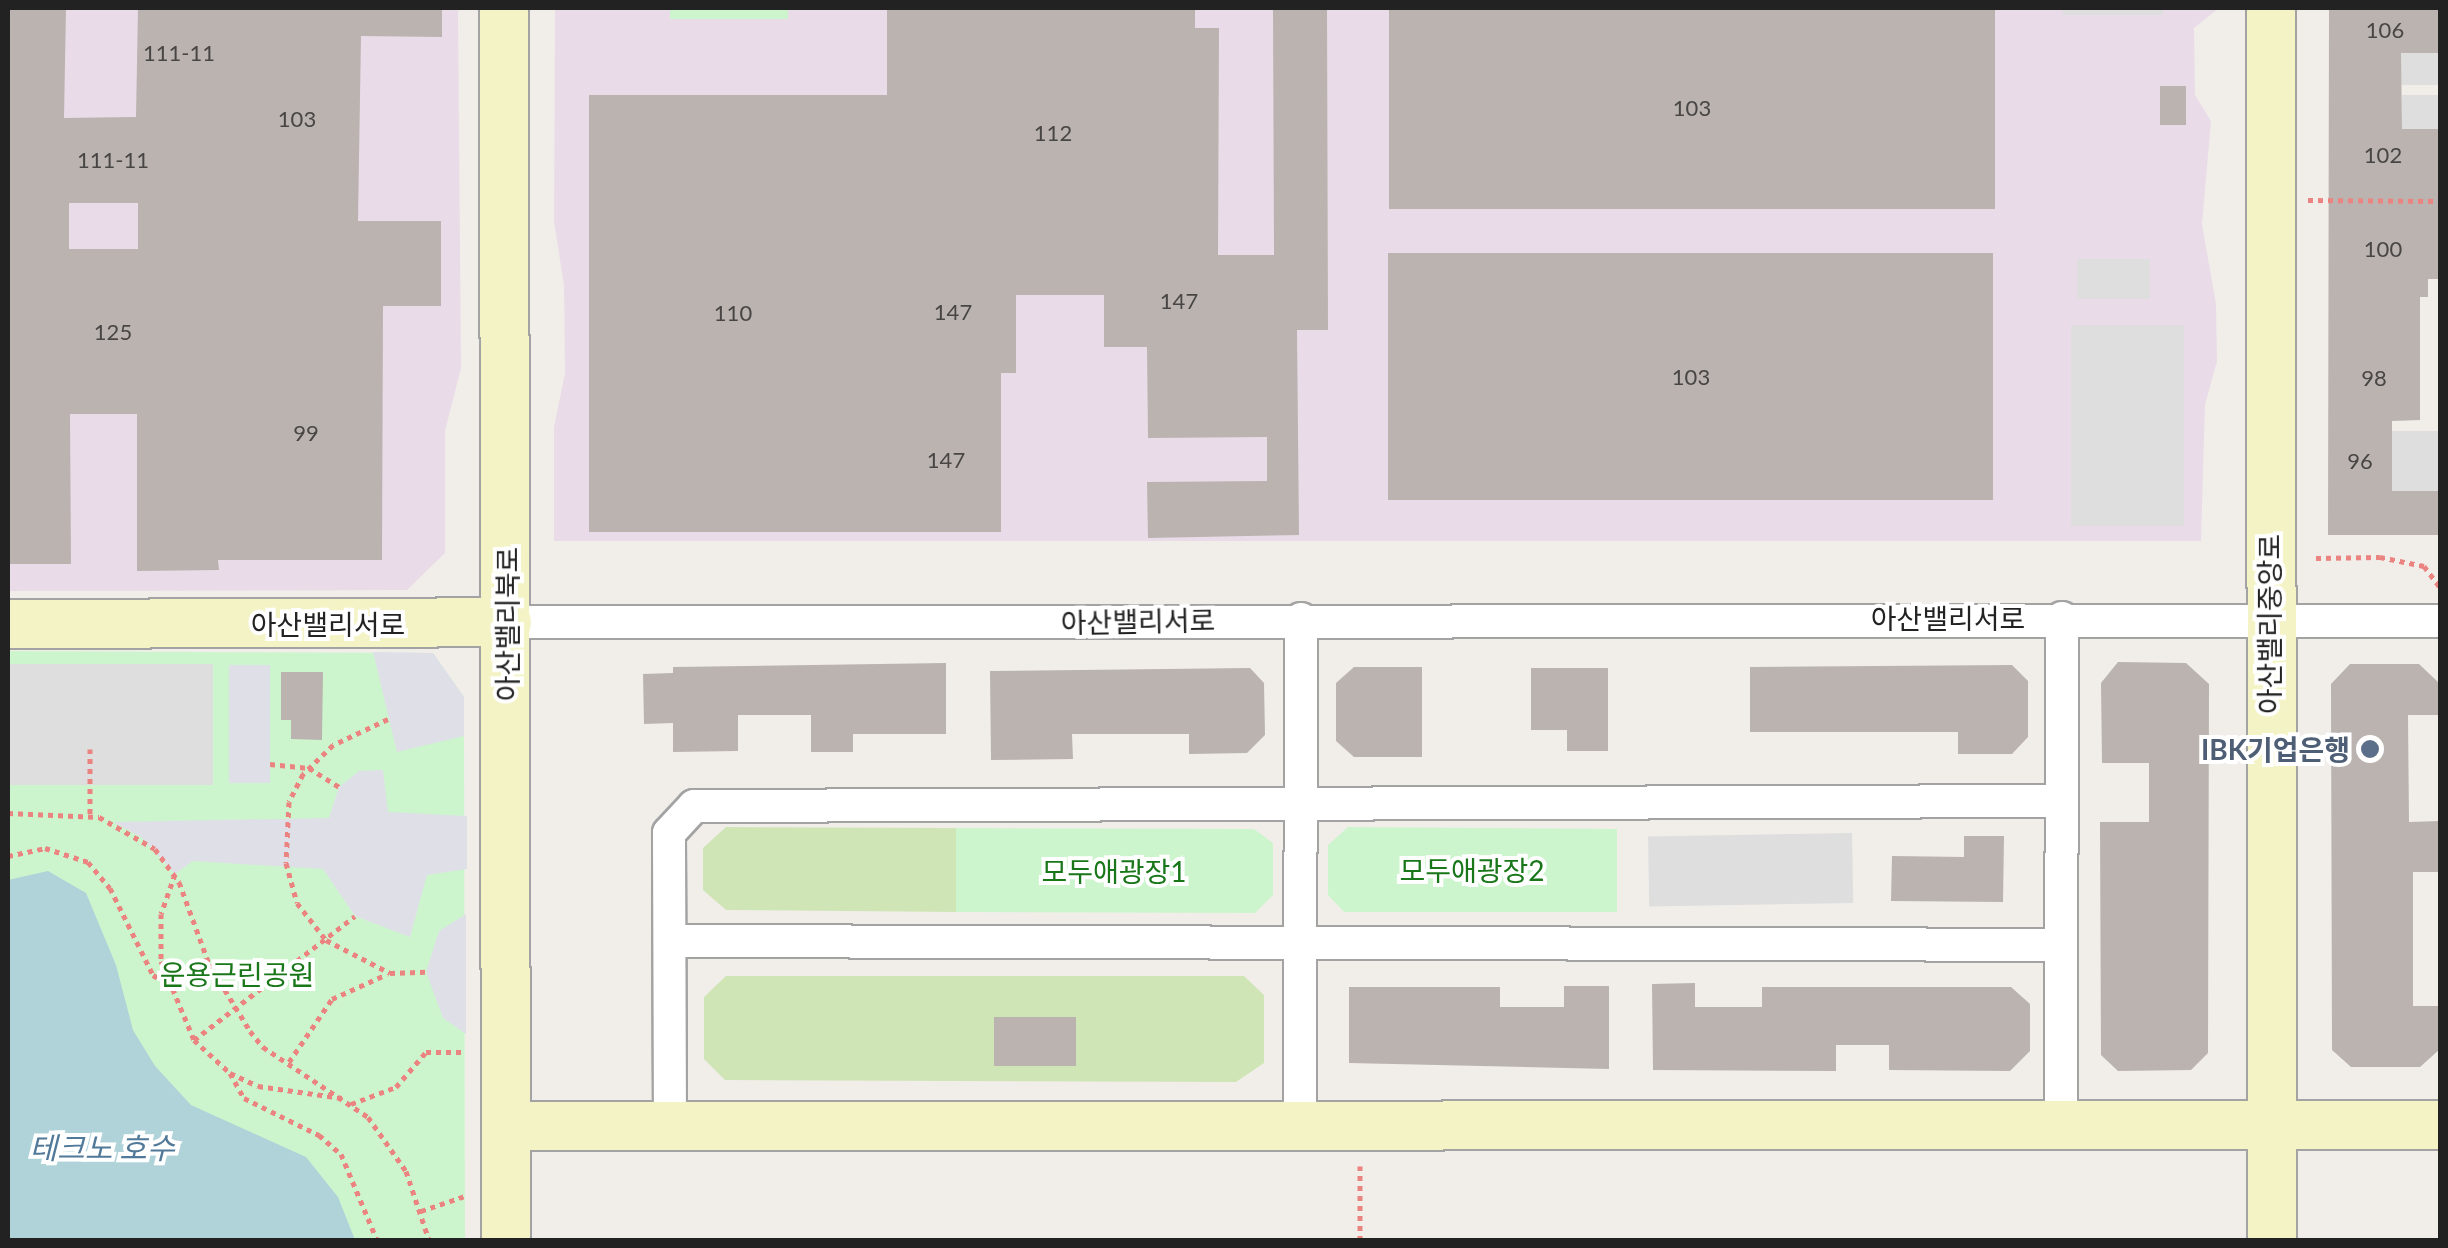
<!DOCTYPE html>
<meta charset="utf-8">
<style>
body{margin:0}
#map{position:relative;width:2448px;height:1248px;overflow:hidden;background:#f1eeea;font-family:Lato,"Noto Sans KR",sans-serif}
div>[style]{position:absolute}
.industrial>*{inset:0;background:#e9dce8}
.grass>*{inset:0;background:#d0e5b6}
.park>*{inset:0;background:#cdf5cd;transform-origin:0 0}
.parking>*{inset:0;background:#dedede;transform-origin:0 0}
.plaza>*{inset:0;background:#dedfe7;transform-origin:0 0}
.water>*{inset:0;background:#afd3d9}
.building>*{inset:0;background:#bab3af;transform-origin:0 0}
.path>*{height:5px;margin-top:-2.5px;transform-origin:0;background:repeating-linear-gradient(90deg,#eb8480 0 5px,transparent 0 10px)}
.roads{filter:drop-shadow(2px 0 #a3a3a3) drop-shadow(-2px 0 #a3a3a3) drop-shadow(0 2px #a3a3a3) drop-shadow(0 -2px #a3a3a3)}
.street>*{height:32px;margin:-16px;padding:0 16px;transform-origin:16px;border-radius:16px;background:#fff}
.secondary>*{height:48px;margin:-24px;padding:0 24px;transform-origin:24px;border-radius:24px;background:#f4f3c5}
.dots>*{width:28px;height:28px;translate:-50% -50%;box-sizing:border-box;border:5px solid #fff;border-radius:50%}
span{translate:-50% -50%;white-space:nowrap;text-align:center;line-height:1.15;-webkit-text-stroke:8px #fff;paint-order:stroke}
.number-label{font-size:22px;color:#484645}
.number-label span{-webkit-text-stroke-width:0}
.street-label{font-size:28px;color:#222}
.service-label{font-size:28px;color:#4e5e75;font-weight:700}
.right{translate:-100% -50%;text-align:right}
.park-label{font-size:28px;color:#19771a}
.water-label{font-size:30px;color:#517999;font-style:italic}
.frame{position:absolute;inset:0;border:10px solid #222;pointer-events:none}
</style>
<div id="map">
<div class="industrial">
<div style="clip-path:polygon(8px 8px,458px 8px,461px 368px,445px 431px,445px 553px,407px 590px,8px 591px)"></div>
<div style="clip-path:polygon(555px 8px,2219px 8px,2194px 28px,2195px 95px,2211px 121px,2202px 224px,2216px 304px,2217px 361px,2205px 405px,2201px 541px,554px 541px,554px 427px,565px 373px,564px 286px,554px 221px)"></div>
</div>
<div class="grass">
<div style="clip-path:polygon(726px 827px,956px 828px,956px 912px,726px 910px,703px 890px,703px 848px)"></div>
<div style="clip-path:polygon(726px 976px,1244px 976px,1264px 995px,1264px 1063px,1236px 1082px,725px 1080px,704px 1059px,704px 997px)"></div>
</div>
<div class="park">
<div style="left:670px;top:8px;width:118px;height:11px"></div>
<div style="clip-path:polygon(8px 651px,433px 653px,464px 697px,465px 1240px,8px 1240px)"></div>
<div style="clip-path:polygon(1348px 827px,1617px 829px,1617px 912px,1344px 912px,1328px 895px,1328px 845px)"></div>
<div style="clip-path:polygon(956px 828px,1254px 829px,1273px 843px,1273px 895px,1255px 913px,956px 912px)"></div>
</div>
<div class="parking">
<div style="left:2063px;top:8px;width:100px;height:7px"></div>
<div style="left:2389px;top:53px;width:51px;height:32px"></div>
<div style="left:2402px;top:95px;width:36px;height:34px"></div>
<div style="left:2150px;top:259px;width:40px;height:73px;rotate:90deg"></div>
<div style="left:2071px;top:325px;width:113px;height:201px"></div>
<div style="left:2440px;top:431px;width:60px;height:48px;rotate:90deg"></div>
<div style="left:8px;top:664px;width:205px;height:121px"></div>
<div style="left:1852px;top:833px;width:70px;height:204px;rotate:89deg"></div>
</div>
<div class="plaza">
<div style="clip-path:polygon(373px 652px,433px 653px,464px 697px,464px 736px,397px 752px)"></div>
<div style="left:270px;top:665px;width:118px;height:41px;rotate:90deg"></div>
<div style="clip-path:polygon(383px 770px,388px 812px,467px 816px,467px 869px,427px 875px,410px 937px,355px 916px,323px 869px,193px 861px,175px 874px,141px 837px,113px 822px,329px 818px,339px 787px,359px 771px)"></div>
<div style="clip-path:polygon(466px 914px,466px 1034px,443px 1018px,426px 972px,439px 931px)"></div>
</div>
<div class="water">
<div style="clip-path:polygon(48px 871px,86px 893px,116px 965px,133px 1030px,155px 1066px,191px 1105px,306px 1157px,338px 1197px,355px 1240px,8px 1240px,8px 880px)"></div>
</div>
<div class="building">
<div style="clip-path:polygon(evenodd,8px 8px,66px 8px,64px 118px,136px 117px,138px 8px,442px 8px,442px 37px,361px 36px,358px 221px,441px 221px,441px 306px,383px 306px,382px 560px,218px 560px,219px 570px,137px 571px,137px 414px,70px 414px,71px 564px,8px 564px,8px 8px,69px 203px,138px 203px,138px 249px,69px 249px,69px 203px)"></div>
<div style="clip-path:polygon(887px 8px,1195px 8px,1195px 28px,1219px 28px,1218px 255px,1274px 255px,1273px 8px,1327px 8px,1328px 330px,1297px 330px,1299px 535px,1148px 538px,1147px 482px,1267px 481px,1267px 437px,1148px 438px,1147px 347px,1104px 347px,1104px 295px,1016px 295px,1016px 373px,1001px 373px,1001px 532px,589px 532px,589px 95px,887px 95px)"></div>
<div style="left:1389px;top:8px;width:606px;height:201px"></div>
<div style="clip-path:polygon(2329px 8px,2440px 8px,2440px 53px,2401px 53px,2402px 129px,2438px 129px,2438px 279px,2428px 279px,2428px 297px,2420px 297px,2420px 420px,2392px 421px,2392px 491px,2440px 491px,2440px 535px,2328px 535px)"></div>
<div style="left:2160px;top:86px;width:26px;height:39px"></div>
<div style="left:1388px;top:253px;width:605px;height:247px"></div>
<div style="clip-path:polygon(2118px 662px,2186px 663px,2209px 684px,2208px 1053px,2191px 1070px,2118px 1071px,2101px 1055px,2100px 822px,2149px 822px,2149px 763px,2102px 763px,2101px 683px)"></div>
<div style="clip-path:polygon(946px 663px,946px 734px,853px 734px,853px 752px,811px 752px,811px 715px,738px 715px,738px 751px,673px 752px,673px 723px,644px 724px,643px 674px,673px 673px,673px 667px)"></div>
<div style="clip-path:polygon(2350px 664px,2419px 664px,2438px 682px,2438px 715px,2408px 715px,2409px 822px,2440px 821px,2440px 872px,2413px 872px,2413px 1006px,2440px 1006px,2440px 1049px,2420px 1067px,2351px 1067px,2332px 1050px,2331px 684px)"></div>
<div style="clip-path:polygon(2012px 665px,2028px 681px,2028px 737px,2012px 754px,1958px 754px,1958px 732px,1750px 732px,1750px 667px)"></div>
<div style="clip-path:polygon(1354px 667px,1422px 667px,1422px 757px,1354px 757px,1336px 741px,1336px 683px)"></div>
<div style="clip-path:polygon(1250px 668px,1264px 683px,1265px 735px,1247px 753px,1189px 754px,1189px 734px,1072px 734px,1073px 759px,991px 760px,990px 671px)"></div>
<div style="clip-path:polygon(1531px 668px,1608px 668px,1608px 751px,1567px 751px,1567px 730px,1531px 730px)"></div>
<div style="clip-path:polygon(281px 672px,323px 672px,322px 740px,291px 739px,291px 720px,281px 720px)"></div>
<div style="clip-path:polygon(1964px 836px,2004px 836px,2003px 902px,1891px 901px,1892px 856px,1964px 857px)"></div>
<div style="clip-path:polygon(1695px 983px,1695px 1007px,1762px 1007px,1762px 987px,2011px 987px,2030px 1004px,2030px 1051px,2010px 1071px,1889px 1070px,1889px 1045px,1836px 1045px,1836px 1071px,1653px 1070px,1652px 984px)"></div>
<div style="clip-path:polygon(1564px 986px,1609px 986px,1609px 1069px,1349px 1063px,1349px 987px,1500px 987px,1500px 1007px,1564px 1007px)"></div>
<div style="left:994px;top:1017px;width:82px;height:49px"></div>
</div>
<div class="path">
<div style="left:2308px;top:200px;width:132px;rotate:0.4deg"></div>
<div style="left:2316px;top:558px;width:64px;rotate:-0.9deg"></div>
<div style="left:2380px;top:557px;width:45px;rotate:11.6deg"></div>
<div style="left:2424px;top:566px;width:26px;rotate:53deg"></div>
<div style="left:388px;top:719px;width:61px;rotate:154.7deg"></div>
<div style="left:333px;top:745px;width:42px;rotate:136deg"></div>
<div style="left:303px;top:774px;width:31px;rotate:117deg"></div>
<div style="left:289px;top:802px;width:61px;rotate:92.8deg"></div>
<div style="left:286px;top:863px;width:41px;rotate:74.6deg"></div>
<div style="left:297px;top:903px;width:47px;rotate:51.9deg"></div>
<div style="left:326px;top:940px;width:72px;rotate:27.3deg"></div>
<div style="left:390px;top:973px;width:36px;rotate:-2deg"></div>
<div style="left:90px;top:749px;width:66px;rotate:90deg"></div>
<div style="left:270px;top:764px;width:39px;rotate:6deg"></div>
<div style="left:309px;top:768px;width:36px;rotate:32deg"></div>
<div style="left:8px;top:813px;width:91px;rotate:2.5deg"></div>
<div style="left:99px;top:817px;width:64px;rotate:29.7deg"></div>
<div style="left:155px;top:849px;width:41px;rotate:54deg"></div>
<div style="left:179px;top:882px;width:87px;rotate:69.9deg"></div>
<div style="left:209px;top:964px;width:79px;rotate:58.5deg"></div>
<div style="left:250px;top:1031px;width:21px;rotate:51deg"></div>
<div style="left:263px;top:1047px;width:126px;rotate:33.7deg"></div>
<div style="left:368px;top:1117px;width:66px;rotate:54.9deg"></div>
<div style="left:406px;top:1171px;width:73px;rotate:71.6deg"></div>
<div style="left:8px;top:856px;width:38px;rotate:-12deg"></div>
<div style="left:45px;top:848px;width:45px;rotate:18deg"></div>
<div style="left:88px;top:862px;width:34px;rotate:50deg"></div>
<div style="left:110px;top:888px;width:97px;rotate:63.7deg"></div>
<div style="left:153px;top:975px;width:17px;rotate:31deg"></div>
<div style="left:175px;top:874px;width:42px;rotate:109.3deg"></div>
<div style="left:161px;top:914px;width:47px;rotate:90deg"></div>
<div style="left:161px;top:961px;width:86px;rotate:67.3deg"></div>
<div style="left:194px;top:1040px;width:49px;rotate:42.5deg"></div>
<div style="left:230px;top:1073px;width:31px;rotate:25deg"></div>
<div style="left:258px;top:1086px;width:85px;rotate:8.1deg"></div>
<div style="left:194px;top:1040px;width:203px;rotate:-37.6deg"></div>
<div style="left:289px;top:1062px;width:76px;rotate:-55.7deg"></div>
<div style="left:332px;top:999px;width:60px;rotate:-24.4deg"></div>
<div style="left:230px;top:1073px;width:29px;rotate:61deg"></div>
<div style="left:244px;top:1098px;width:84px;rotate:26.3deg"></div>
<div style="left:319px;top:1135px;width:29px;rotate:41deg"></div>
<div style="left:341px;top:1154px;width:93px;rotate:67.3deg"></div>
<div style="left:351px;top:1104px;width:48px;rotate:-20.7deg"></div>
<div style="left:396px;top:1087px;width:46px;rotate:-49.4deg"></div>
<div style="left:426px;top:1052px;width:40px"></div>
<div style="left:421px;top:1211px;width:46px;rotate:-18.8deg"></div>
<div style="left:1360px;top:1240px;width:74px;rotate:-90deg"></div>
</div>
<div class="roads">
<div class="street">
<div style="left:507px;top:622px;width:1933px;rotate:-0.03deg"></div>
<div style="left:670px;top:941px;width:1391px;rotate:0.16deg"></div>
<div style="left:1300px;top:1124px;width:505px;rotate:-89.89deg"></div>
<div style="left:670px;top:1125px;width:292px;rotate:-90.2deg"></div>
<div style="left:669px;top:833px;width:37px;rotate:-47deg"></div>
<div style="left:694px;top:806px;width:1367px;rotate:-0.21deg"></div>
<div style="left:2061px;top:1125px;width:507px;rotate:-89.89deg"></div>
</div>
<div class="secondary">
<div style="left:504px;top:8px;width:1232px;rotate:89.91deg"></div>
<div style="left:2271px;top:8px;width:1232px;rotate:89.95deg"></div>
<div style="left:8px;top:624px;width:499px;rotate:-0.2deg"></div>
<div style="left:506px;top:1126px;width:1934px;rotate:-0.03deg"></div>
</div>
</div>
<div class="dots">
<div style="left:2370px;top:749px;background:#5c6f8a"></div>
</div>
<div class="number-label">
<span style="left:2385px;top:30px">106</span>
<span style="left:179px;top:53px">111-11</span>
<span style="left:1692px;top:108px">103</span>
<span style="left:297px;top:119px">103</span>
<span style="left:1053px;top:133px">112</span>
<span style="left:2383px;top:155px">102</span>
<span style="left:113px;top:160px">111-11</span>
<span style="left:2383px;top:249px">100</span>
<span style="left:1179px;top:301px">147</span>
<span style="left:953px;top:312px">147</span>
<span style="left:733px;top:313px">110</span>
<span style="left:113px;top:332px">125</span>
<span style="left:1691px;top:377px">103</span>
<span style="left:2374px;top:378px">98</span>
<span style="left:306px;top:433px">99</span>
<span style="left:946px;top:460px">147</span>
<span style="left:2360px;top:461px">96</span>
</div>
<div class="street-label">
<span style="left:1948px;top:618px">아산밸리서로</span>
<span style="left:1138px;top:621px;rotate:-1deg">아산밸리서로</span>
<span style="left:328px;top:624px">아산밸리서로</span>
<span style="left:507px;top:624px;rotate:-90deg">아산밸리북로</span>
<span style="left:2269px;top:624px;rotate:-90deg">아산밸리중앙로</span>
</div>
<div class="service-label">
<span class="right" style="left:2350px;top:749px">IBK기업은행</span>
</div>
<div class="park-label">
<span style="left:1472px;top:870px">모두애광장2</span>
<span style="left:1114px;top:871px">모두애광장1</span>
<span style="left:237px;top:974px">운용근린공원</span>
</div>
<div class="water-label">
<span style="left:102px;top:1147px">테크노 호수</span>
</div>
<div class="frame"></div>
</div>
